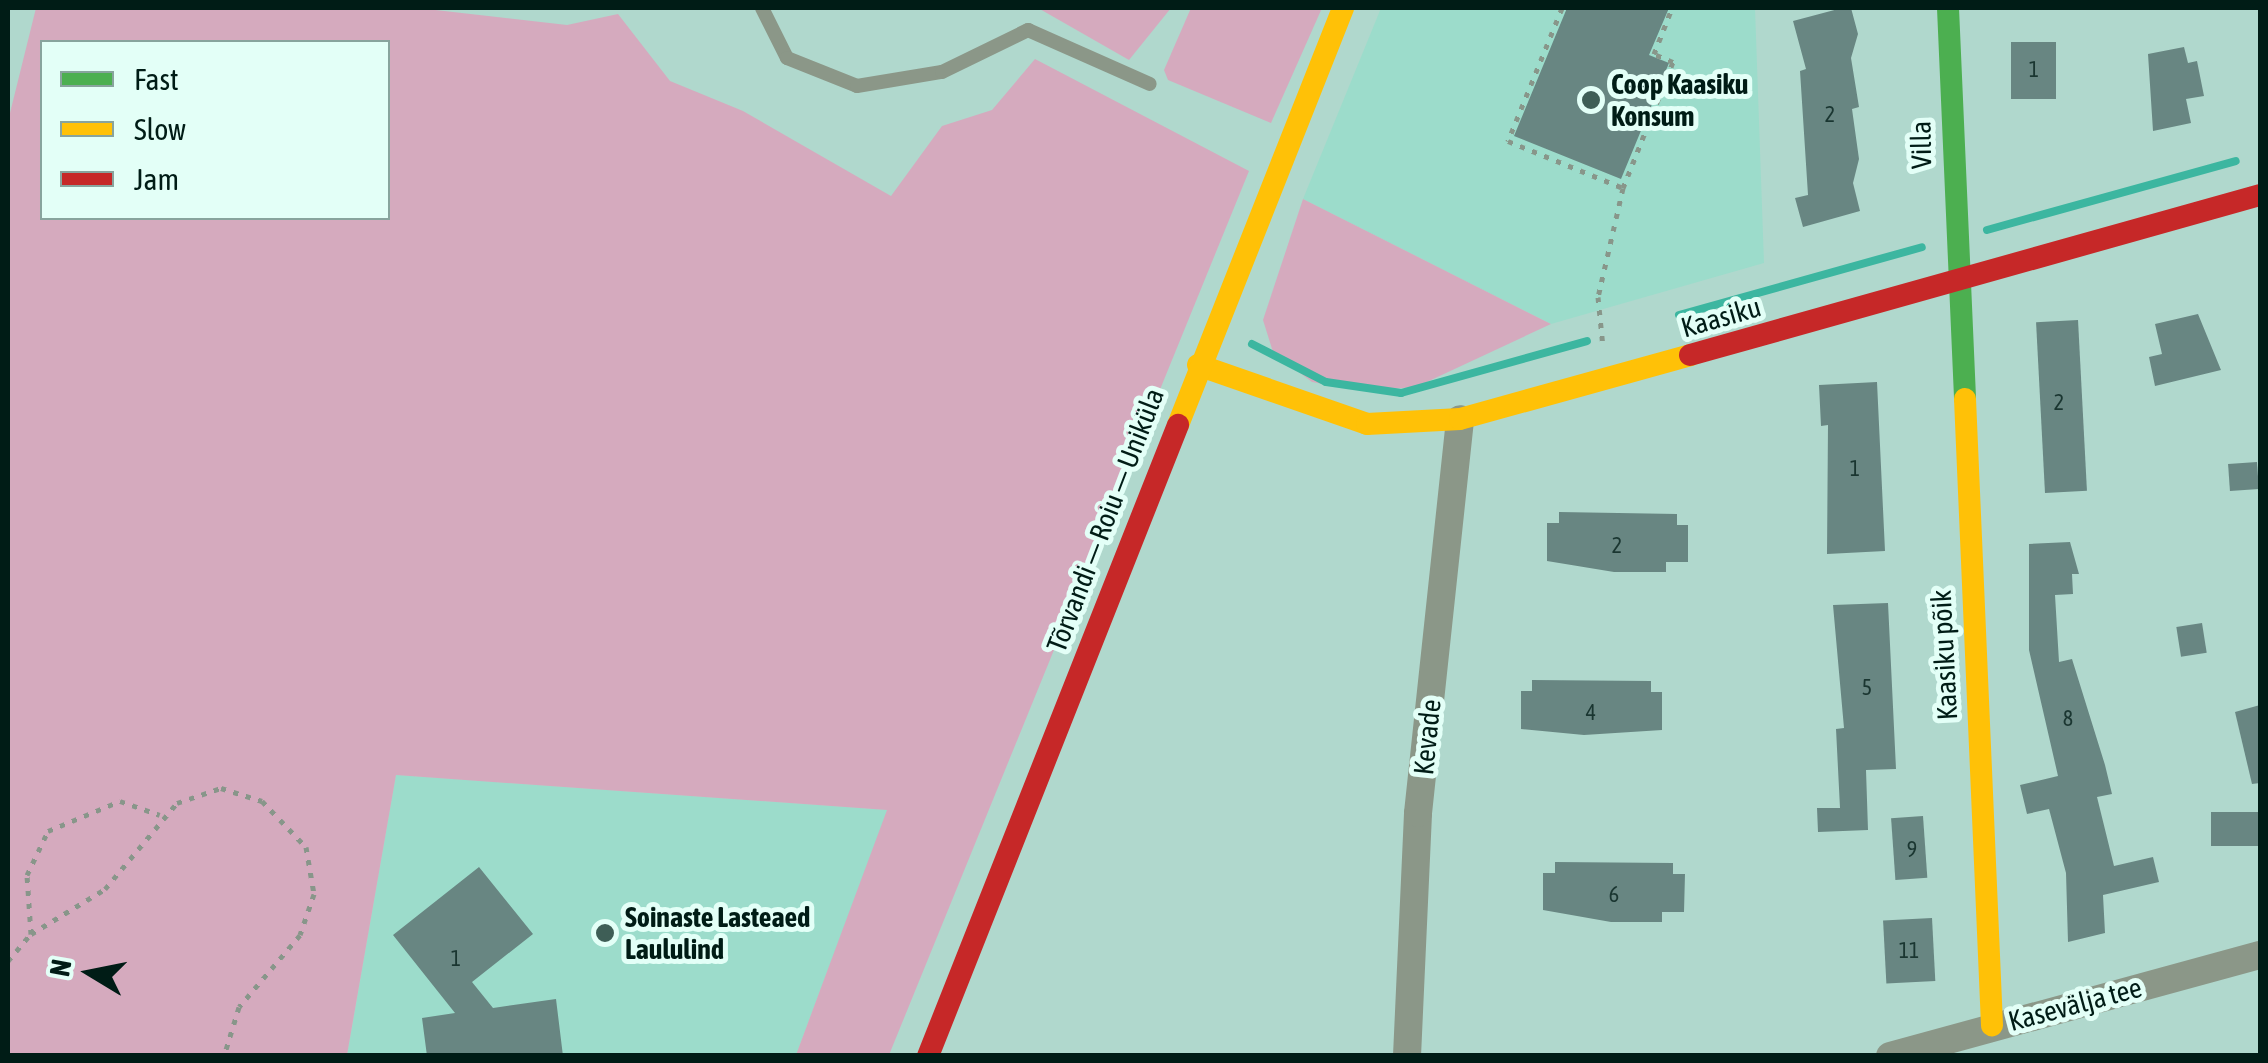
<!DOCTYPE html>
<meta charset="utf-8">
<style>
body{margin:0}
#map{position:relative;width:2268px;height:1063px;overflow:hidden;background:#b0d8cd;font-family:"Asap Condensed",sans-serif}
div>[style]{position:absolute}
.built>*{inset:0;background:#9cdccb}
.green>*{inset:0;background:#d5aabe}
.stream>*{height:8px;margin:-4px;padding:0 4px;transform-origin:4px;border-radius:4px;background:#3cb6a0}
.building>*{inset:0;background:#688682;transform-origin:0 0}
.path>*{height:5px;margin-top:-2.5px;transform-origin:0;background:repeating-linear-gradient(90deg,#88968a 0 5px,transparent 0 13px)}
.lane>*{height:14px;margin:-7px;padding:0 7px;transform-origin:7px;border-radius:7px;background:#8b9788}
.street>*{height:28px;margin:-14px;padding:0 14px;transform-origin:14px;border-radius:14px;background:#8b9788}
.fast>*{height:22px;margin:-11px;padding:0 11px;transform-origin:11px;border-radius:11px;background:#4caf50}
.slow>*{height:22px;margin:-11px;padding:0 11px;transform-origin:11px;border-radius:11px;background:#ffc107}
.jam>*{height:22px;margin:-11px;padding:0 11px;transform-origin:11px;border-radius:11px;background:#c62828}
.dots>*{width:28px;height:28px;translate:-50% -50%;box-sizing:border-box;border:5px solid #e3fff7;border-radius:50%}
span{translate:-50% -50%;white-space:nowrap;text-align:center;line-height:1.15;-webkit-text-stroke:10px #e3fff7;paint-order:stroke}
.number-label{font-size:22px;color:#1a3631}
.number-label span{-webkit-text-stroke-width:0}
.poi-label{font-size:28px;color:#001c16;font-weight:700}
.left{translate:0 -50%;text-align:left}
.street-label{font-size:28px;color:#001c16}
.frame{position:absolute;inset:0;border:10px solid #001c16;pointer-events:none}
.legend{position:absolute;left:40px;top:40px;width:350px;height:180px;box-sizing:border-box;background:#e3fff7;border:2px solid #88a49d;margin:0;padding:12px 18px;list-style:none;font-size:30px;color:#001c16}
.legend li{display:flex;align-items:center;gap:20px;height:50px}
.legend b{width:50px;border:2px solid #88a49d}
.north{position:absolute;left:40px;top:923px;width:100px;height:100px;-webkit-text-stroke:8px #e3fff7;paint-order:stroke;rotate:280deg;font-size:28px;font-weight:700;line-height:40px;text-align:center;color:#001c16}
.north::after{content:'';display:block;margin:auto;width:35px;height:45px;background:#001c16;clip-path:polygon(50% 0,100% 100%,50% 72%,0 100%)}
</style>
<div id="map">
<div class="built">
<div style="clip-path:polygon(1381px 8px,1755px 8px,1764px 263px,1551px 324px,1303px 199px)"></div>
<div style="clip-path:polygon(396px 775px,888px 810px,796px 1055px,347px 1056px)"></div>
</div>
<div class="green">
<div style="clip-path:polygon(evenodd,36px 8px,418px 8px,567px 25px,618px 14px,670px 81px,743px 111px,891px 196px,942px 126px,992px 110px,1035px 59px,1249px 171px,889px 1055px,796px 1055px,887px 810px,396px 775px,347px 1055px,8px 1055px,8px 121px,36px 8px,388px 42px,388px 218px,42px 218px,42px 42px,388px 42px)"></div>
<div style="clip-path:polygon(1038px 8px,1171px 8px,1129px 60px)"></div>
<div style="clip-path:polygon(1191px 8px,1322px 8px,1271px 123px,1168px 80px,1164px 70px)"></div>
<div style="clip-path:polygon(1303px 199px,1551px 324px,1416px 387px,1362px 391px,1312px 382px,1273px 352px,1263px 320px)"></div>
</div>
<div class="stream">
<div style="left:1987px;top:230px;width:258px;rotate:-15.5deg"></div>
<div style="left:1679px;top:315px;width:252px;rotate:-15.6deg"></div>
<div style="left:1252px;top:344px;width:83px;rotate:27.2deg"></div>
<div style="left:1326px;top:382px;width:76px;rotate:8.3deg"></div>
<div style="left:1401px;top:393px;width:193px;rotate:-15.6deg"></div>
</div>
<div class="building">
<div style="clip-path:polygon(1567px 8px,1669px 8px,1649px 55px,1669px 63px,1621px 179px,1514px 136px)"></div>
<div style="clip-path:polygon(1842px 8px,1851px 8px,1858px 34px,1851px 58px,1859px 107px,1852px 109px,1859px 159px,1853px 183px,1860px 211px,1803px 227px,1795px 198px,1808px 195px,1800px 71px,1806px 69px,1793px 21px)"></div>
<div style="left:2011px;top:42px;width:45px;height:57px"></div>
<div style="clip-path:polygon(2184px 47px,2188px 63px,2197px 61px,2204px 96px,2186px 99px,2191px 123px,2153px 131px,2148px 54px)"></div>
<div style="clip-path:polygon(2198px 314px,2221px 370px,2155px 386px,2149px 357px,2162px 354px,2155px 324px)"></div>
<div style="left:2078px;top:320px;width:171px;height:42px;rotate:87deg"></div>
<div style="clip-path:polygon(1877px 382px,1885px 551px,1827px 554px,1828px 425px,1821px 426px,1819px 385px)"></div>
<div style="left:2257px;top:462px;width:27px;height:29px;rotate:86deg"></div>
<div style="clip-path:polygon(1559px 512px,1677px 514px,1677px 525px,1688px 525px,1688px 562px,1666px 562px,1666px 572px,1614px 572px,1547px 561px,1547px 523px,1559px 523px)"></div>
<div style="clip-path:polygon(2070px 542px,2079px 574px,2072px 574px,2073px 594px,2055px 595px,2059px 662px,2072px 659px,2105px 765px,2112px 794px,2097px 797px,2114px 866px,2153px 857px,2159px 882px,2103px 895px,2105px 933px,2068px 942px,2066px 873px,2049px 809px,2027px 814px,2020px 785px,2058px 776px,2029px 650px,2029px 544px)"></div>
<div style="clip-path:polygon(1888px 603px,1896px 769px,1866px 770px,1868px 830px,1818px 832px,1817px 808px,1840px 808px,1836px 729px,1844px 728px,1833px 605px)"></div>
<div style="left:2202px;top:623px;width:30px;height:26px;rotate:81deg"></div>
<div style="clip-path:polygon(1532px 680px,1651px 681px,1651px 692px,1662px 692px,1662px 730px,1584px 735px,1521px 729px,1521px 691px,1532px 691px)"></div>
<div style="clip-path:polygon(2260px 705px,2260px 783px,2252px 784px,2235px 712px)"></div>
<div style="left:2260px;top:812px;width:34px;height:49px;rotate:90deg"></div>
<div style="left:1923px;top:816px;width:62px;height:32px;rotate:86deg"></div>
<div style="clip-path:polygon(1555px 862px,1673px 863px,1673px 874px,1685px 874px,1684px 912px,1662px 912px,1662px 922px,1611px 922px,1543px 910px,1543px 873px,1555px 873px)"></div>
<div style="clip-path:polygon(479px 867px,533px 934px,472px 982px,493px 1008px,556px 999px,563px 1056px,427px 1056px,422px 1018px,455px 1013px,393px 935px)"></div>
<div style="left:1932px;top:918px;width:63px;height:49px;rotate:87deg"></div>
</div>
<div class="path">
<div style="left:1562px;top:8px;width:144px;rotate:112.1deg"></div>
<div style="left:1508px;top:141px;width:124px;rotate:22.2deg"></div>
<div style="left:1623px;top:188px;width:112px;rotate:102.9deg"></div>
<div style="left:1598px;top:297px;width:50px;rotate:84.3deg"></div>
<div style="left:1623px;top:188px;width:136px;rotate:-68.4deg"></div>
<div style="left:1673px;top:62px;width:21px;rotate:-157deg"></div>
<div style="left:1654px;top:54px;width:49px;rotate:-68.6deg"></div>
<div style="left:31px;top:934px;width:59px;rotate:-93.9deg"></div>
<div style="left:27px;top:875px;width:49px;rotate:-64.5deg"></div>
<div style="left:48px;top:831px;width:78px;rotate:-22.6deg"></div>
<div style="left:120px;top:801px;width:42px;rotate:19.3deg"></div>
<div style="left:8px;top:961px;width:35px;rotate:-50deg"></div>
<div style="left:31px;top:934px;width:87px;rotate:-31.3deg"></div>
<div style="left:105px;top:889px;width:112px;rotate:-50.1deg"></div>
<div style="left:177px;top:803px;width:46px;rotate:-18.8deg"></div>
<div style="left:221px;top:788px;width:43px;rotate:17.6deg"></div>
<div style="left:262px;top:801px;width:64px;rotate:46.3deg"></div>
<div style="left:306px;top:847px;width:48px;rotate:80.3deg"></div>
<div style="left:314px;top:894px;width:43px;rotate:108.9deg"></div>
<div style="left:300px;top:935px;width:94px;rotate:130.3deg"></div>
<div style="left:239px;top:1007px;width:51px;rotate:107deg"></div>
</div>
<div class="lane">
<div style="left:762px;top:8px;width:56px;rotate:63.4deg"></div>
<div style="left:787px;top:58px;width:75px;rotate:21.8deg"></div>
<div style="left:857px;top:86px;width:86px;rotate:-9.4deg"></div>
<div style="left:942px;top:72px;width:96px;rotate:-26deg"></div>
<div style="left:1028px;top:30px;width:133px;rotate:23.9deg"></div>
</div>
<div class="street">
<div style="left:1407px;top:1056px;width:243px;rotate:-87.4deg"></div>
<div style="left:1418px;top:813px;width:396px;rotate:-83.9deg"></div>
<div style="left:1890px;top:1056px;width:384px;rotate:-15.3deg"></div>
</div>
<div class="fast">
<div style="left:1948px;top:8px;width:391px;rotate:87.5deg"></div>
</div>
<div class="slow">
<div style="left:1198px;top:365px;width:179px;rotate:19.2deg"></div>
<div style="left:1367px;top:424px;width:93px;rotate:-3.1deg"></div>
<div style="left:1460px;top:419px;width:239px;rotate:-15.5deg"></div>
<div style="left:1965px;top:399px;width:627px;rotate:87.53deg"></div>
<div style="left:1178px;top:425px;width:448px;rotate:-68.4deg"></div>
</div>
<div class="jam">
<div style="left:1690px;top:355px;width:592px;rotate:-15.68deg"></div>
<div style="left:928px;top:1056px;width:679px;rotate:-68.39deg"></div>
</div>
<div class="dots">
<div style="left:1591px;top:100px;background:#3e5e56"></div>
<div style="left:605px;top:933px;background:#3e5e56"></div>
</div>
<div class="number-label">
<span style="left:2034px;top:70px">1</span>
<span style="left:1830px;top:115px">2</span>
<span style="left:2059px;top:403px">2</span>
<span style="left:1855px;top:469px">1</span>
<span style="left:1617px;top:546px">2</span>
<span style="left:1867px;top:688px">5</span>
<span style="left:1591px;top:713px">4</span>
<span style="left:2068px;top:719px">8</span>
<span style="left:1912px;top:850px">9</span>
<span style="left:1614px;top:895px">6</span>
<span style="left:1909px;top:951px">11</span>
<span style="left:456px;top:959px">1</span>
</div>
<div class="poi-label">
<span class="left" style="left:1611px;top:100px">Coop Kaasiku<br>Konsum</span>
<span class="left" style="left:625px;top:933px">Soinaste Lasteaed<br>Laululind</span>
</div>
<div class="street-label">
<span style="left:1921px;top:145px;rotate:-91deg">Villa</span>
<span style="left:1721px;top:317px;rotate:-16deg">Kaasiku</span>
<span style="left:1105px;top:520px;rotate:-69deg">Tõrvandi — Roiu — Uniküla</span>
<span style="left:1944px;top:655px;rotate:-93deg">Kaasiku põik</span>
<span style="left:1427px;top:737px;rotate:-84deg">Kevade</span>
<span style="left:2075px;top:1004px;rotate:-15deg">Kasevälja tee</span>
</div>
<div class="frame"></div>
<ul class="legend">
<li><b style="height:12px;background:#4caf50"></b>Fast</li>
<li><b style="height:12px;background:#ffc107"></b>Slow</li>
<li><b style="height:12px;background:#c62828"></b>Jam</li>
</ul>
<div class="north">N</div>
</div>
